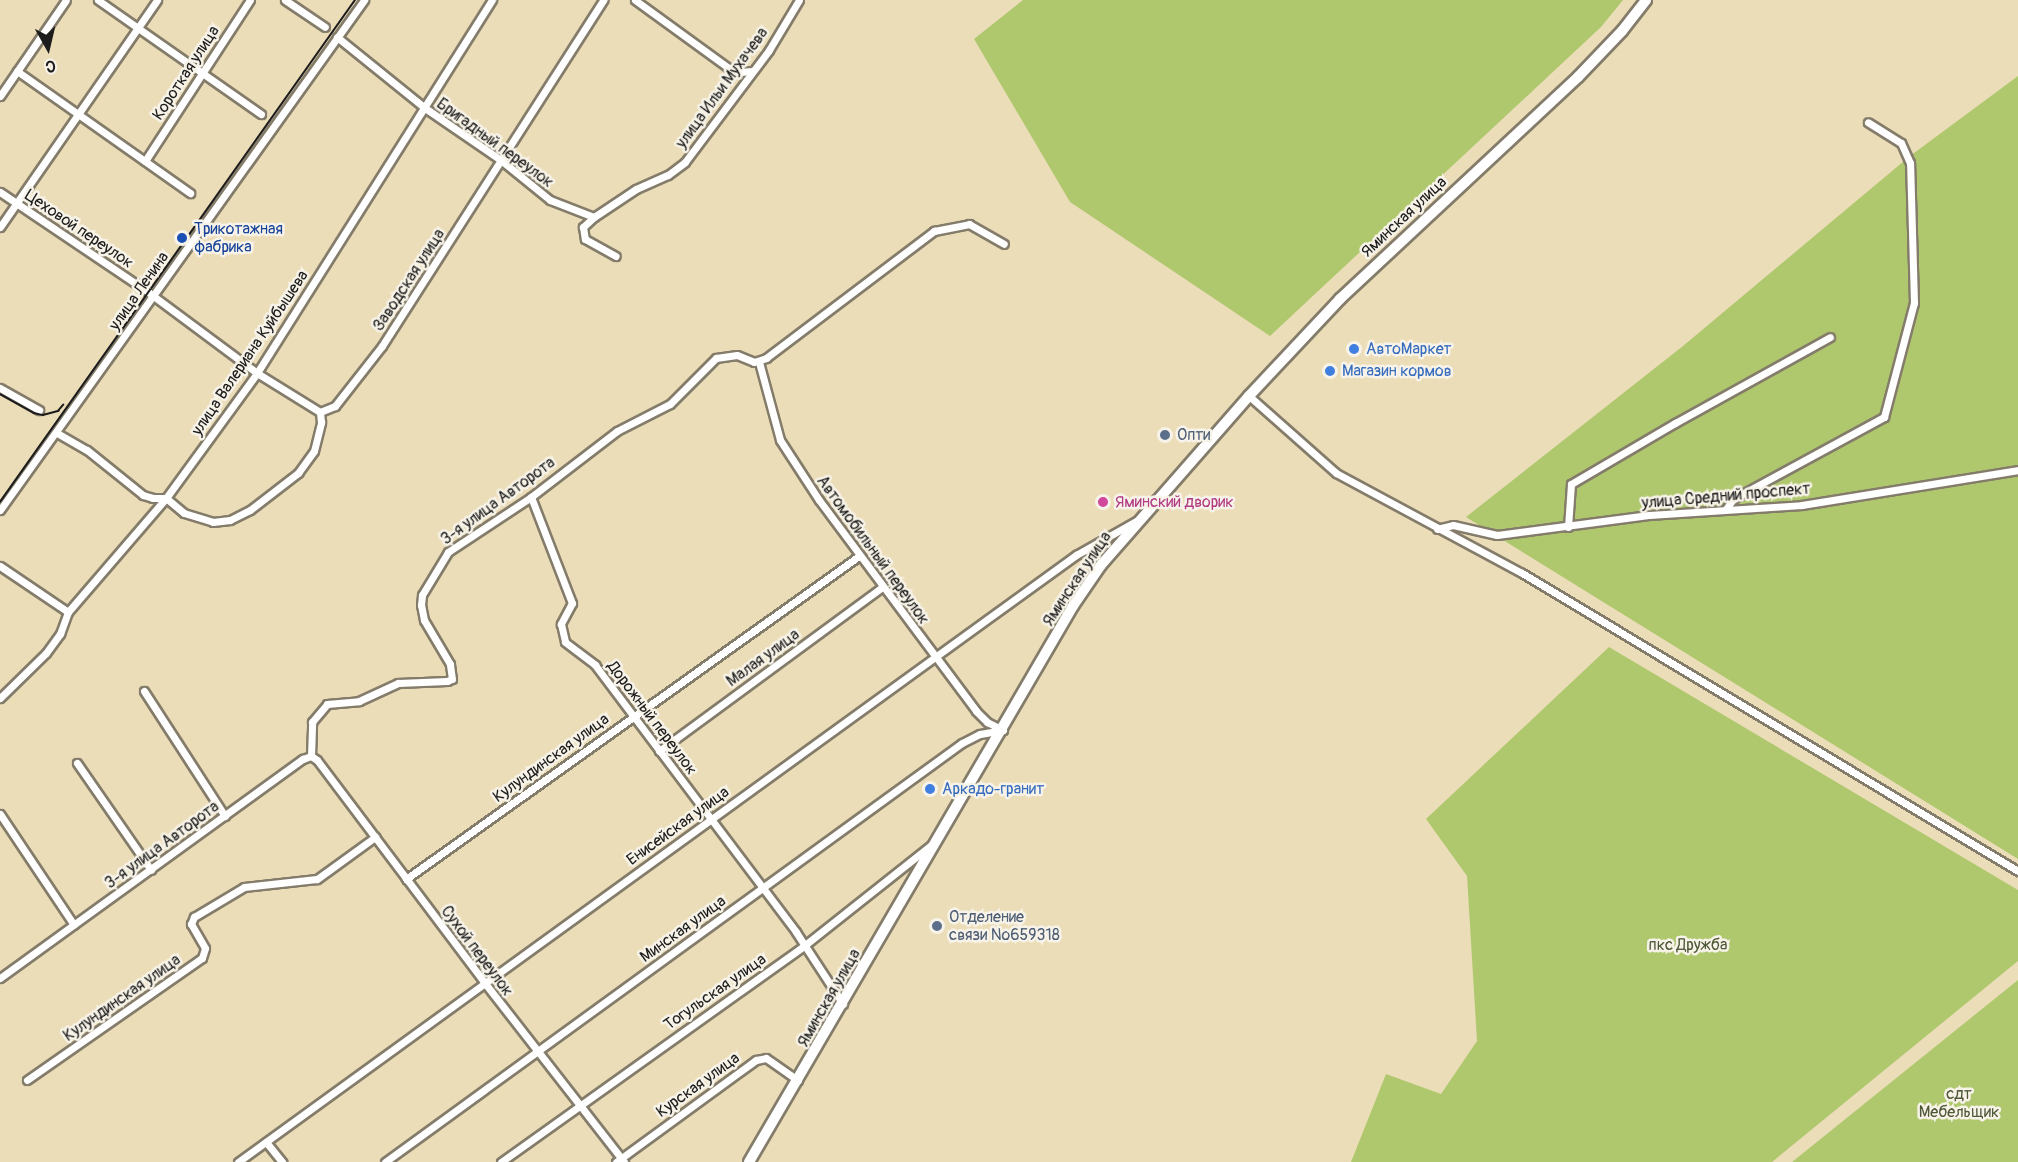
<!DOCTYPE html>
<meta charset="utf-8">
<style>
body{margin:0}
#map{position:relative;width:2018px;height:1162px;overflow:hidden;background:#ecddb9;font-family:Pangolin,sans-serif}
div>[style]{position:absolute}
.green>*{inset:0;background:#afc86e}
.roads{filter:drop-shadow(2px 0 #847c6a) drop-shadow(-2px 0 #847c6a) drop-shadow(0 2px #847c6a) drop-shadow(0 -2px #847c6a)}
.street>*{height:7px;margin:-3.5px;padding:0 3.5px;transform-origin:3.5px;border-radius:3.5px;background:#fff}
.primary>*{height:10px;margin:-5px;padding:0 5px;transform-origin:5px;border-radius:5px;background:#fff}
.tram>*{height:1.5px;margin:-0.75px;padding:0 0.75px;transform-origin:0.75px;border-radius:0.75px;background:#1c1c1c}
.dots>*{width:16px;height:16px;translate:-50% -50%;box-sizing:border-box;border:3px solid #f7f3e8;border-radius:50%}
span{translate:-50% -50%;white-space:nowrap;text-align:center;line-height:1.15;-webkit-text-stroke:5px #f7f3e8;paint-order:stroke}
.street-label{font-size:16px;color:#1c1c1c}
.transit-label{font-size:16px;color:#164399}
.left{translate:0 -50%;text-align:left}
.shop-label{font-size:16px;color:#366cbe}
.service-label{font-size:16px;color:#4e5e75}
.hotel-label{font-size:16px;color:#b23c85}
.park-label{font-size:16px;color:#4f5839}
.north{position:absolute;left:18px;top:18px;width:60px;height:60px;-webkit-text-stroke:4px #f7f3e8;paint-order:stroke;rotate:172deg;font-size:16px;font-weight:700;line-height:24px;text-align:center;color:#1c1c1c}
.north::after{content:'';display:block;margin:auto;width:21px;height:27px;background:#1c1c1c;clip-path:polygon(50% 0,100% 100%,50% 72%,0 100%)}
</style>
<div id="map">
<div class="green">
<div style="clip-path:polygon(1023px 0,1623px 0,1601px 27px,1270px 336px,1070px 202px,974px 39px)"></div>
<div style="clip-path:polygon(2018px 76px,2018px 859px,1466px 517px,1683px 346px,1910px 156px)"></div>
<div style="clip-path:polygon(1609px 647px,2018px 890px,2018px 961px,1772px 1162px,1351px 1162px,1386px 1074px,1441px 1094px,1477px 1041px,1467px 876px,1426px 819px)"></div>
<div style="clip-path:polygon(2018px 980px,2018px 1162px,1792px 1162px)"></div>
</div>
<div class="roads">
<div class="street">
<div style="left:98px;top:0;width:199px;rotate:35deg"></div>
<div style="left:285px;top:0;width:48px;rotate:34deg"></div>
<div style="left:635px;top:0;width:117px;rotate:36deg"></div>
<div style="left:730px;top:69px;width:10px;rotate:17deg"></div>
<div style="left:740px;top:72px;width:12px;rotate:-5deg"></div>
<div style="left:337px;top:37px;width:113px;rotate:38.9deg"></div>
<div style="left:425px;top:108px;width:93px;rotate:34.5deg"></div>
<div style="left:502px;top:161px;width:62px;rotate:39.1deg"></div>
<div style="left:550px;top:200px;width:47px;rotate:21.1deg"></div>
<div style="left:594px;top:217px;width:15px;rotate:138deg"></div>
<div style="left:583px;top:227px;width:12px;rotate:81deg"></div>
<div style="left:585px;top:239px;width:35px;rotate:29deg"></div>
<div style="left:17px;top:71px;width:212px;rotate:35.2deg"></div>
<div style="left:0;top:96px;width:116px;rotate:-55.5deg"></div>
<div style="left:145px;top:161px;width:192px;rotate:-56.9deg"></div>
<div style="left:0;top:192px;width:179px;rotate:34deg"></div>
<div style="left:148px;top:292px;width:136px;rotate:36.6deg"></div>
<div style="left:257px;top:373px;width:74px;rotate:31.8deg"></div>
<div style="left:594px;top:217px;width:50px;rotate:-33.7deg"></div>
<div style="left:636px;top:189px;width:35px;rotate:-24deg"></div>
<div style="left:668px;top:175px;width:21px;rotate:-37deg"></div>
<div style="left:685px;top:162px;width:140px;rotate:-53.1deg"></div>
<div style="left:769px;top:50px;width:58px;rotate:-59deg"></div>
<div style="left:0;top:227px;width:276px;rotate:-55.3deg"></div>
<div style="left:759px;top:362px;width:81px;rotate:74.9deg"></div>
<div style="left:780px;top:440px;width:72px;rotate:57deg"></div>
<div style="left:819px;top:500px;width:263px;rotate:53.3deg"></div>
<div style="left:976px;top:711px;width:16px;rotate:45deg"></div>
<div style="left:987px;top:722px;width:18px;rotate:27deg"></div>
<div style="left:0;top:388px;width:45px;rotate:29.4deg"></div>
<div style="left:1249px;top:396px;width:116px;rotate:41.5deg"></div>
<div style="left:1336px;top:473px;width:211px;rotate:28.3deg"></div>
<div style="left:1522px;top:573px;width:579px;rotate:31deg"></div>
<div style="left:57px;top:433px;width:34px;rotate:30deg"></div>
<div style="left:87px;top:450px;width:72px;rotate:38.8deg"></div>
<div style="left:143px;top:495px;width:10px;rotate:17deg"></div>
<div style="left:153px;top:498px;width:13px"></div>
<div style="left:166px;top:498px;width:23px;rotate:40deg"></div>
<div style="left:184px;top:513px;width:30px;rotate:17deg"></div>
<div style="left:213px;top:522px;width:17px;rotate:-7deg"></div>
<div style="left:230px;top:520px;width:22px;rotate:-27deg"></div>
<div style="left:250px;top:510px;width:61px;rotate:-37.6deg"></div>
<div style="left:298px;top:473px;width:27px;rotate:-54deg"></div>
<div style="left:314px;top:451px;width:30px;rotate:-76deg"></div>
<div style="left:321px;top:422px;width:10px;rotate:-96deg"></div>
<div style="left:320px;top:412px;width:16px;rotate:-22deg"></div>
<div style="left:335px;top:406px;width:76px;rotate:-51.9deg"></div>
<div style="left:382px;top:346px;width:411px;rotate:-57.4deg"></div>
<div style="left:531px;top:497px;width:114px;rotate:68.9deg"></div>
<div style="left:572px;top:603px;width:24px;rotate:118deg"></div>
<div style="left:561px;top:624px;width:18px;rotate:77deg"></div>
<div style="left:565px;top:642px;width:38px;rotate:37deg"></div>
<div style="left:595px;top:665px;width:334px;rotate:53deg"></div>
<div style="left:796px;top:932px;width:86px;rotate:56.9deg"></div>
<div style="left:1726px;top:509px;width:12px;rotate:-55deg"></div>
<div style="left:1733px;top:499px;width:172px;rotate:-28.5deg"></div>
<div style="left:1884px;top:417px;width:118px;rotate:-75.3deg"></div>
<div style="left:1914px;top:303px;width:140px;rotate:-91.6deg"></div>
<div style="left:1910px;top:163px;width:22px;rotate:-114deg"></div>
<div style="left:1901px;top:143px;width:39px;rotate:-148deg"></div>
<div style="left:0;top:510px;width:627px;rotate:-54.48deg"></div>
<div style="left:1568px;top:527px;width:43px;rotate:-86deg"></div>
<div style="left:1571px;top:484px;width:121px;rotate:-30.4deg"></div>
<div style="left:1675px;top:423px;width:177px;rotate:-29deg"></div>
<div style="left:1437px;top:529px;width:16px;rotate:-14deg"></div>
<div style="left:1453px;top:525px;width:45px;rotate:12.8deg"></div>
<div style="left:1497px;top:535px;width:153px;rotate:-7.5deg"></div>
<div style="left:1649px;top:515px;width:153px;rotate:-3.7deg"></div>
<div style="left:1802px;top:505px;width:219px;rotate:-9.2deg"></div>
<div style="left:0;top:566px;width:82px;rotate:34.1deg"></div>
<div style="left:144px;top:691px;width:149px;rotate:57.1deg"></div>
<div style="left:0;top:698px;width:64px;rotate:-44.4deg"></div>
<div style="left:46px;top:653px;width:24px;rotate:-54deg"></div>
<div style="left:60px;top:634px;width:23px;rotate:-70deg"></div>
<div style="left:68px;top:612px;width:150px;rotate:-49.3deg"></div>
<div style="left:166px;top:498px;width:155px;rotate:-53.9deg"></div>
<div style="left:257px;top:373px;width:441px;rotate:-57.8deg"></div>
<div style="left:659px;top:751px;width:277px;rotate:-36.3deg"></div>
<div style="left:311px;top:756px;width:34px;rotate:-88deg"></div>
<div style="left:312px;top:722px;width:23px;rotate:-50deg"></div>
<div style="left:327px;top:704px;width:32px;rotate:-5deg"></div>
<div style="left:359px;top:701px;width:43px;rotate:-24.8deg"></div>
<div style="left:398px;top:683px;width:49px;rotate:-2.3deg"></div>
<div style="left:447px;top:681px;width:5px;rotate:-22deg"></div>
<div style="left:452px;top:679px;width:15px;rotate:-98deg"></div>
<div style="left:450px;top:664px;width:51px;rotate:-120.6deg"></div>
<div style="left:424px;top:620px;width:15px;rotate:-101deg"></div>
<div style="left:421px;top:605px;width:10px;rotate:-84deg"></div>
<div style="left:422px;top:595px;width:50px;rotate:-58.8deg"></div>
<div style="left:448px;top:552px;width:100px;rotate:-33.5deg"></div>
<div style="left:531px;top:497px;width:108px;rotate:-37.5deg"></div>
<div style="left:617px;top:431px;width:59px;rotate:-27deg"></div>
<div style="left:670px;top:404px;width:65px;rotate:-45deg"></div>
<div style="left:716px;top:358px;width:21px;rotate:-8deg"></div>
<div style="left:737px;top:355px;width:18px;rotate:22deg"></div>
<div style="left:754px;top:362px;width:13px;rotate:-18deg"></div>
<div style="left:766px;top:358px;width:211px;rotate:-37.1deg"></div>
<div style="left:934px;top:231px;width:36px;rotate:-11deg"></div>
<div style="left:969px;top:224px;width:40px;rotate:29.7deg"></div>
<div style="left:311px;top:756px;width:7px;rotate:34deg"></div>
<div style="left:317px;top:760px;width:278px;rotate:53deg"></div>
<div style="left:484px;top:982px;width:228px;rotate:52.1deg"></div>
<div style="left:77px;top:763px;width:130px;rotate:55.3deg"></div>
<div style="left:0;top:814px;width:133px;rotate:56.3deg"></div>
<div style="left:406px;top:879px;width:556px;rotate:-35.49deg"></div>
<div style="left:0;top:978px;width:374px;rotate:-35.9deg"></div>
<div style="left:303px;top:759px;width:9px;rotate:-21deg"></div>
<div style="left:27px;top:1080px;width:213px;rotate:-34.9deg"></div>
<div style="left:202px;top:958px;width:10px;rotate:-73deg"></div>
<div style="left:205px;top:948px;width:28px;rotate:-120deg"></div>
<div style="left:191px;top:924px;width:8px;rotate:-67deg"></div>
<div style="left:194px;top:917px;width:58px;rotate:-31deg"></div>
<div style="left:244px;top:887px;width:73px;rotate:-6.3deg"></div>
<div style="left:317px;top:879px;width:72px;rotate:-35.9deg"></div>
<div style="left:266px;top:1142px;width:26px;rotate:51deg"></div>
<div style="left:238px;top:1162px;width:1035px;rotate:-35.92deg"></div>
<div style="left:1076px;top:555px;width:69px;rotate:-29.5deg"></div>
<div style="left:385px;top:1162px;width:713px;rotate:-35.99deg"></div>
<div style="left:962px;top:743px;width:20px;rotate:-27deg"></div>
<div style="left:980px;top:734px;width:23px;rotate:-10deg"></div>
<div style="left:501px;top:1162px;width:374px;rotate:-35.5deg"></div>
<div style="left:805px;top:945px;width:161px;rotate:-38.4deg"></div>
<div style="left:616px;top:1162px;width:173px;rotate:-36.1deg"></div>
<div style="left:756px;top:1060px;width:10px;rotate:-11deg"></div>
<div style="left:766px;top:1058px;width:39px;rotate:35deg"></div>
</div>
<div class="primary">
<div style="left:749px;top:1162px;width:644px;rotate:-59.77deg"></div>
<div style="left:1073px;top:606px;width:50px;rotate:-55.7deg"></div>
<div style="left:1101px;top:565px;width:225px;rotate:-48.8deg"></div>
<div style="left:1249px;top:396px;width:133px;rotate:-46.8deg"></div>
<div style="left:1340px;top:299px;width:325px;rotate:-43deg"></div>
<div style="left:1578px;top:77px;width:64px;rotate:-46.3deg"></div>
<div style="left:1622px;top:31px;width:39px;rotate:-52deg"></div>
</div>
</div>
<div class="tram">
<div style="left:0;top:394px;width:39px;rotate:29deg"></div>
<div style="left:34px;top:413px;width:9px;rotate:13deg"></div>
<div style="left:43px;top:415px;width:16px;rotate:-15deg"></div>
<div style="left:58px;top:411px;width:8px;rotate:-50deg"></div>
<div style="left:0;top:502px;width:615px;rotate:-54.73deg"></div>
</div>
<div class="dots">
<div style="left:182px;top:238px;background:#1a4fb4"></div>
<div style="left:1354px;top:349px;background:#3f7fe0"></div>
<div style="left:1330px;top:371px;background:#3f7fe0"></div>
<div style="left:1165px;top:435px;background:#5c6f8a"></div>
<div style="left:1103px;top:502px;background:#d1479c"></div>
<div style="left:930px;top:789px;background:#3f7fe0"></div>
<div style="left:937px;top:926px;background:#5c6f8a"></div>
</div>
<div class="street-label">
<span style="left:186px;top:73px;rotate:-57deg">Короткая улица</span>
<span style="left:722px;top:88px;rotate:-54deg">улица Ильи Мухачева</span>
<span style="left:495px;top:143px;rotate:36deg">Бригадный переулок</span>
<span style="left:1404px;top:217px;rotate:-43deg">Яминская улица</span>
<span style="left:79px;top:229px;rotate:34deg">Цеховой переулок</span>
<span style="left:409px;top:280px;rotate:-57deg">Заводская улица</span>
<span style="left:139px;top:291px;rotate:-55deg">улица Ленина</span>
<span style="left:250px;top:353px;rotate:-56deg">улица Валериана Куйбышева</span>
<span style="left:1726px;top:496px;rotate:-5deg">улица Средний проспект</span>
<span style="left:498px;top:501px;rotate:-36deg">3-я улица Авторота</span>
<span style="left:873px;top:550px;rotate:54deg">Автомобильный переулок</span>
<span style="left:1077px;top:579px;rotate:-56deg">Яминская улица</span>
<span style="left:763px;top:658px;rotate:-36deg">Малая улица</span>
<span style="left:652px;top:718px;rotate:53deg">Дорожный переулок</span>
<span style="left:551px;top:758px;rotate:-36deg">Кулундинская улица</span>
<span style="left:678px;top:826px;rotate:-36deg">Енисейская улица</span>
<span style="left:162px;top:845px;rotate:-36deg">3-я улица Авторота</span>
<span style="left:683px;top:929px;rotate:-36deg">Минская улица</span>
<span style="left:477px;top:951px;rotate:53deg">Сухой переулок</span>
<span style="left:715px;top:992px;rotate:-35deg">Тогульская улица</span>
<span style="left:122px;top:998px;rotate:-35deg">Кулундинская улица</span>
<span style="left:829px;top:998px;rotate:-60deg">Яминская улица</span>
<span style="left:698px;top:1085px;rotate:-36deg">Курская улица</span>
</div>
<div class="transit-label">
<span class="left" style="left:194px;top:238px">Трикотажная<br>фабрика</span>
</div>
<div class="shop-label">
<span class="left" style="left:1366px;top:349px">АвтоМаркет</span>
<span class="left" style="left:1342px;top:371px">Магазин кормов</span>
<span class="left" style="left:942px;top:789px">Аркадо-гранит</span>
</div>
<div class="service-label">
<span class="left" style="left:1177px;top:435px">Опти</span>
<span class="left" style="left:949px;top:926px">Отделение<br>связи №659318</span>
</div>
<div class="hotel-label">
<span class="left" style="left:1115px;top:502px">Яминский дворик</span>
</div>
<div class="park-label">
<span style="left:1688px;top:945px">пкс Дружба</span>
<span style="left:1959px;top:1103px">сдт<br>Мебельщик</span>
</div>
<div class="north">С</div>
</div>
